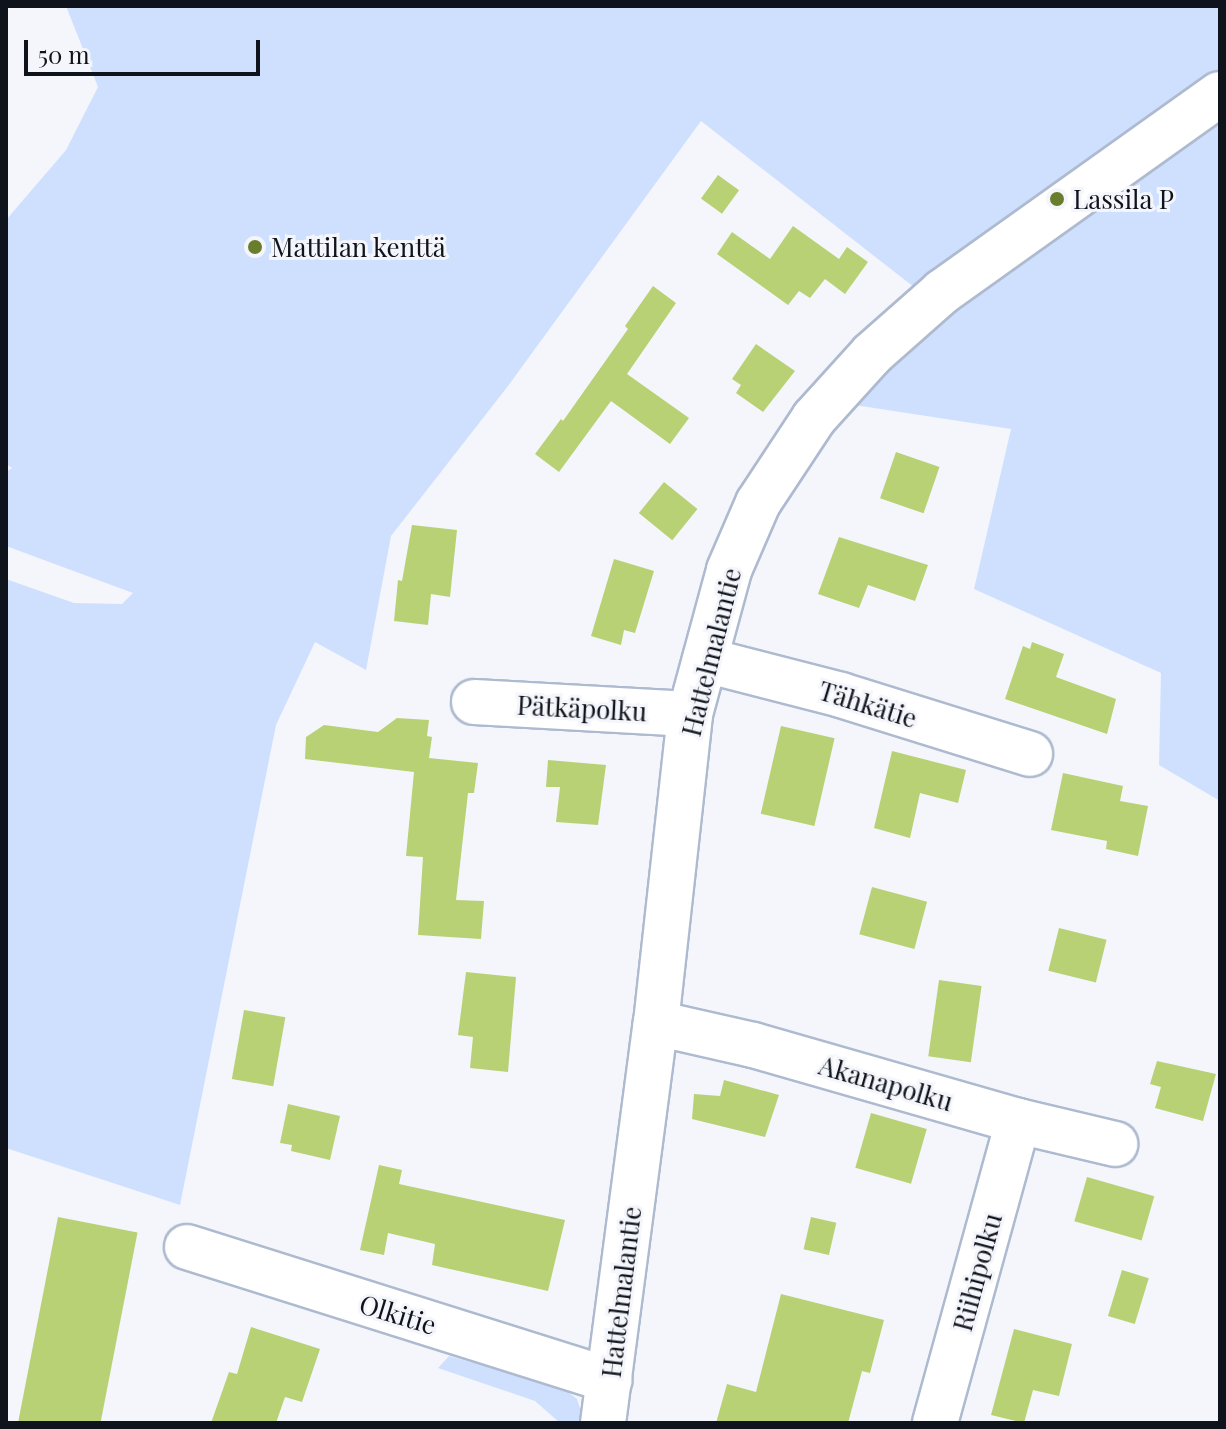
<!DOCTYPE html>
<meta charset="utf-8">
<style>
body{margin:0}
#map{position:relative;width:1226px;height:1429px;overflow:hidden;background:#f4f6fb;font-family:"Playfair Display",serif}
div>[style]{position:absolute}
.green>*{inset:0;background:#cfe0ff}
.building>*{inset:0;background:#b8d174;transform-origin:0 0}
.roads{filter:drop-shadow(2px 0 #aebacf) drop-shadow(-2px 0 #aebacf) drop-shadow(0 2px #aebacf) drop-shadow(0 -2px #aebacf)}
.minor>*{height:44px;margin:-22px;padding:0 22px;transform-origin:22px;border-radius:22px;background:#fff}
.dots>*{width:22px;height:22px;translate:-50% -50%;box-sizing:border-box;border:4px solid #f4f6fb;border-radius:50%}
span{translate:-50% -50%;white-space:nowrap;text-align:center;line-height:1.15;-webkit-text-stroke:6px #f4f6fb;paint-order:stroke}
.poi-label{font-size:26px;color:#0f131b}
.left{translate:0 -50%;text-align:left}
.street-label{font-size:26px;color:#0f131b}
.frame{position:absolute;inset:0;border:8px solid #0f131b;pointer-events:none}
.scale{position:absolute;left:24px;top:40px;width:236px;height:36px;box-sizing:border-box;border:4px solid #0f131b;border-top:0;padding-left:10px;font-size:24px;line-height:28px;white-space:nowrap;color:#0f131b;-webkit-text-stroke:6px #f4f6fb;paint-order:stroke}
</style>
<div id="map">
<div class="green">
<div style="clip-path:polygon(66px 6px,1220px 6px,1220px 73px,919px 291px,701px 121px,508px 386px,391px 536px,366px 670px,315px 642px,276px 725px,180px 1205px,6px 1148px,6px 579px,74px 603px,122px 604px,133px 593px,6px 546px,6px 472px,12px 468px,6px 464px,6px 220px,66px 150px,98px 87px)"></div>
<div style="clip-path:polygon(1220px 117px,1220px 801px,1159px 765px,1161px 673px,974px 589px,1011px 429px,848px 404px,948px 313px)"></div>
<div style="clip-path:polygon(449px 1356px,563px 1388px,577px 1399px,585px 1423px,560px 1423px,535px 1401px,438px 1368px)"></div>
</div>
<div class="building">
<div style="left:718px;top:175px;width:26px;height:29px;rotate:36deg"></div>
<div style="clip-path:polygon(793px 226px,839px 259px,847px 247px,868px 262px,845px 294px,825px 279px,810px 298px,799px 291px,788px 305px,717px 254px,732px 232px,770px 259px)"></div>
<div style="clip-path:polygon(653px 286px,676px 303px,627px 374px,689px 418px,670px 444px,611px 401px,559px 472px,535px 454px,561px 419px,563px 421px,628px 329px,625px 326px)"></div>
<div style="clip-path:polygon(756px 344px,795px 371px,763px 412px,736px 393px,741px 385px,732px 379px)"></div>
<div style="left:896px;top:452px;width:46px;height:49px;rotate:19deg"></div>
<div style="left:664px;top:482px;width:43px;height:40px;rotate:39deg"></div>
<div style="clip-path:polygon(412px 525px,457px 530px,450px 597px,431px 594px,428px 625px,394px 621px,398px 580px,402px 581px)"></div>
<div style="clip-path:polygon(839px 537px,928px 565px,915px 601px,868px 585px,859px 608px,818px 594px)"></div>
<div style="clip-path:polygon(614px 559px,654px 571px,635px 633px,624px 630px,621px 645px,591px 636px)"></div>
<div style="clip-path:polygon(1032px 642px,1064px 654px,1056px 677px,1116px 699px,1107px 734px,1005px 699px,1023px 646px,1030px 649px)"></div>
<div style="clip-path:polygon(397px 718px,429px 720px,427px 736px,432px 737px,429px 758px,478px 763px,474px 793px,468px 793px,456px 900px,484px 901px,481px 939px,418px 935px,423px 857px,406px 856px,414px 772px,305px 759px,306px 737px,324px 725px,378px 732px)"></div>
<div style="left:781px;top:726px;width:55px;height:90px;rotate:13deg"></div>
<div style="clip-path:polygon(892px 751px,966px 770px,958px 803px,920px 793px,910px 838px,874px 828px)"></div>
<div style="clip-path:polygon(548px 760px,606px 765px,598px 825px,556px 822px,560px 787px,546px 787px)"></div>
<div style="clip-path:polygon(1063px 773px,1123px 786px,1120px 801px,1148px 806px,1138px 856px,1106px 849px,1107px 841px,1051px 830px)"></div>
<div style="left:872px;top:887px;width:57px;height:49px;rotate:15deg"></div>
<div style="left:1059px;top:928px;width:49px;height:44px;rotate:14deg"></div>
<div style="clip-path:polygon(466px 972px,516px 977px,508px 1072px,470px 1068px,473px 1037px,458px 1035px)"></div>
<div style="left:939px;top:980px;width:43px;height:77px;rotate:8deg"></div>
<div style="left:244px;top:1010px;width:42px;height:70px;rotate:10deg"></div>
<div style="clip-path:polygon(1157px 1061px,1216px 1074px,1203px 1121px,1155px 1108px,1161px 1087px,1150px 1084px)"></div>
<div style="clip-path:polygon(724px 1080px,779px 1095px,765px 1137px,692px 1119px,694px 1094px,720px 1096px)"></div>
<div style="clip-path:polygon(288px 1104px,340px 1116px,330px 1160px,291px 1151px,292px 1145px,280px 1143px)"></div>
<div style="left:871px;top:1113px;width:58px;height:57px;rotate:16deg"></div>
<div style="clip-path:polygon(379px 1165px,402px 1170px,399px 1184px,565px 1220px,548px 1291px,432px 1265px,435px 1244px,388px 1233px,384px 1255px,360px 1250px)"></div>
<div style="left:1087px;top:1177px;width:70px;height:46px;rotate:16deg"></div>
<div style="left:58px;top:1217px;width:81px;height:210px;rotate:11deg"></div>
<div style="left:811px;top:1217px;width:26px;height:33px;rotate:13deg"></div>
<div style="left:1122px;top:1270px;width:28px;height:48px;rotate:17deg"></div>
<div style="clip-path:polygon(781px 1294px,884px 1320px,870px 1373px,862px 1371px,848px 1423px,716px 1423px,727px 1384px,756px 1392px)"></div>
<div style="clip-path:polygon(251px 1327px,320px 1349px,302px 1402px,285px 1397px,276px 1423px,211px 1423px,229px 1372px,237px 1374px)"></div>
<div style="clip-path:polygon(1014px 1329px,1072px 1344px,1059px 1396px,1033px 1390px,1024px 1423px,991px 1415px)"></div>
</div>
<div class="roads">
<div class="minor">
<div style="left:705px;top:660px;width:140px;rotate:14.4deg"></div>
<div style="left:841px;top:695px;width:198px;rotate:17.3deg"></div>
<div style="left:474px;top:702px;width:216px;rotate:3.2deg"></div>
<div style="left:656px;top:1023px;width:99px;rotate:12.8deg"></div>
<div style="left:753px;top:1045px;width:276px;rotate:16deg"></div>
<div style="left:1018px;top:1121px;width:100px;rotate:13.3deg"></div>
<div style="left:187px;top:1247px;width:443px;rotate:17.5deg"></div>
<div style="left:603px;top:1423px;width:403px;rotate:-82.5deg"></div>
<div style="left:656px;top:1023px;width:311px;rotate:-83.7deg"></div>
<div style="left:690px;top:714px;width:149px;rotate:-74.8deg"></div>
<div style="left:729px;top:570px;width:73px;rotate:-66.6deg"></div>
<div style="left:758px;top:503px;width:102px;rotate:-56.6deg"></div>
<div style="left:814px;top:418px;width:86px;rotate:-47.8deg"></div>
<div style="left:872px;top:354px;width:94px;rotate:-41.5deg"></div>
<div style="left:942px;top:292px;width:341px;rotate:-35.5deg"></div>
<div style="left:935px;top:1423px;width:313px;rotate:-74.6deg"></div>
</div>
</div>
<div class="dots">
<div style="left:1057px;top:199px;background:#6a7d2d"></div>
<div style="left:255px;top:247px;background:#6a7d2d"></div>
</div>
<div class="poi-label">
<span class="left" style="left:1073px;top:199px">Lassila P</span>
<span class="left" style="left:271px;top:247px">Mattilan kenttä</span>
</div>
<div class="street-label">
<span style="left:711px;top:652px;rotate:-76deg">Hattelmalantie</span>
<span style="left:868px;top:704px;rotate:17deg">Tähkätie</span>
<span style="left:582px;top:708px;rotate:3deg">Pätkäpolku</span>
<span style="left:886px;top:1083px;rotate:16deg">Akanapolku</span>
<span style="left:977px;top:1272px;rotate:-75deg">Riihipolku</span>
<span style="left:621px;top:1292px;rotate:-83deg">Hattelmalantie</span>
<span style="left:398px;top:1314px;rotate:17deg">Olkitie</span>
</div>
<div class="frame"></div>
<div class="scale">50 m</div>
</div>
